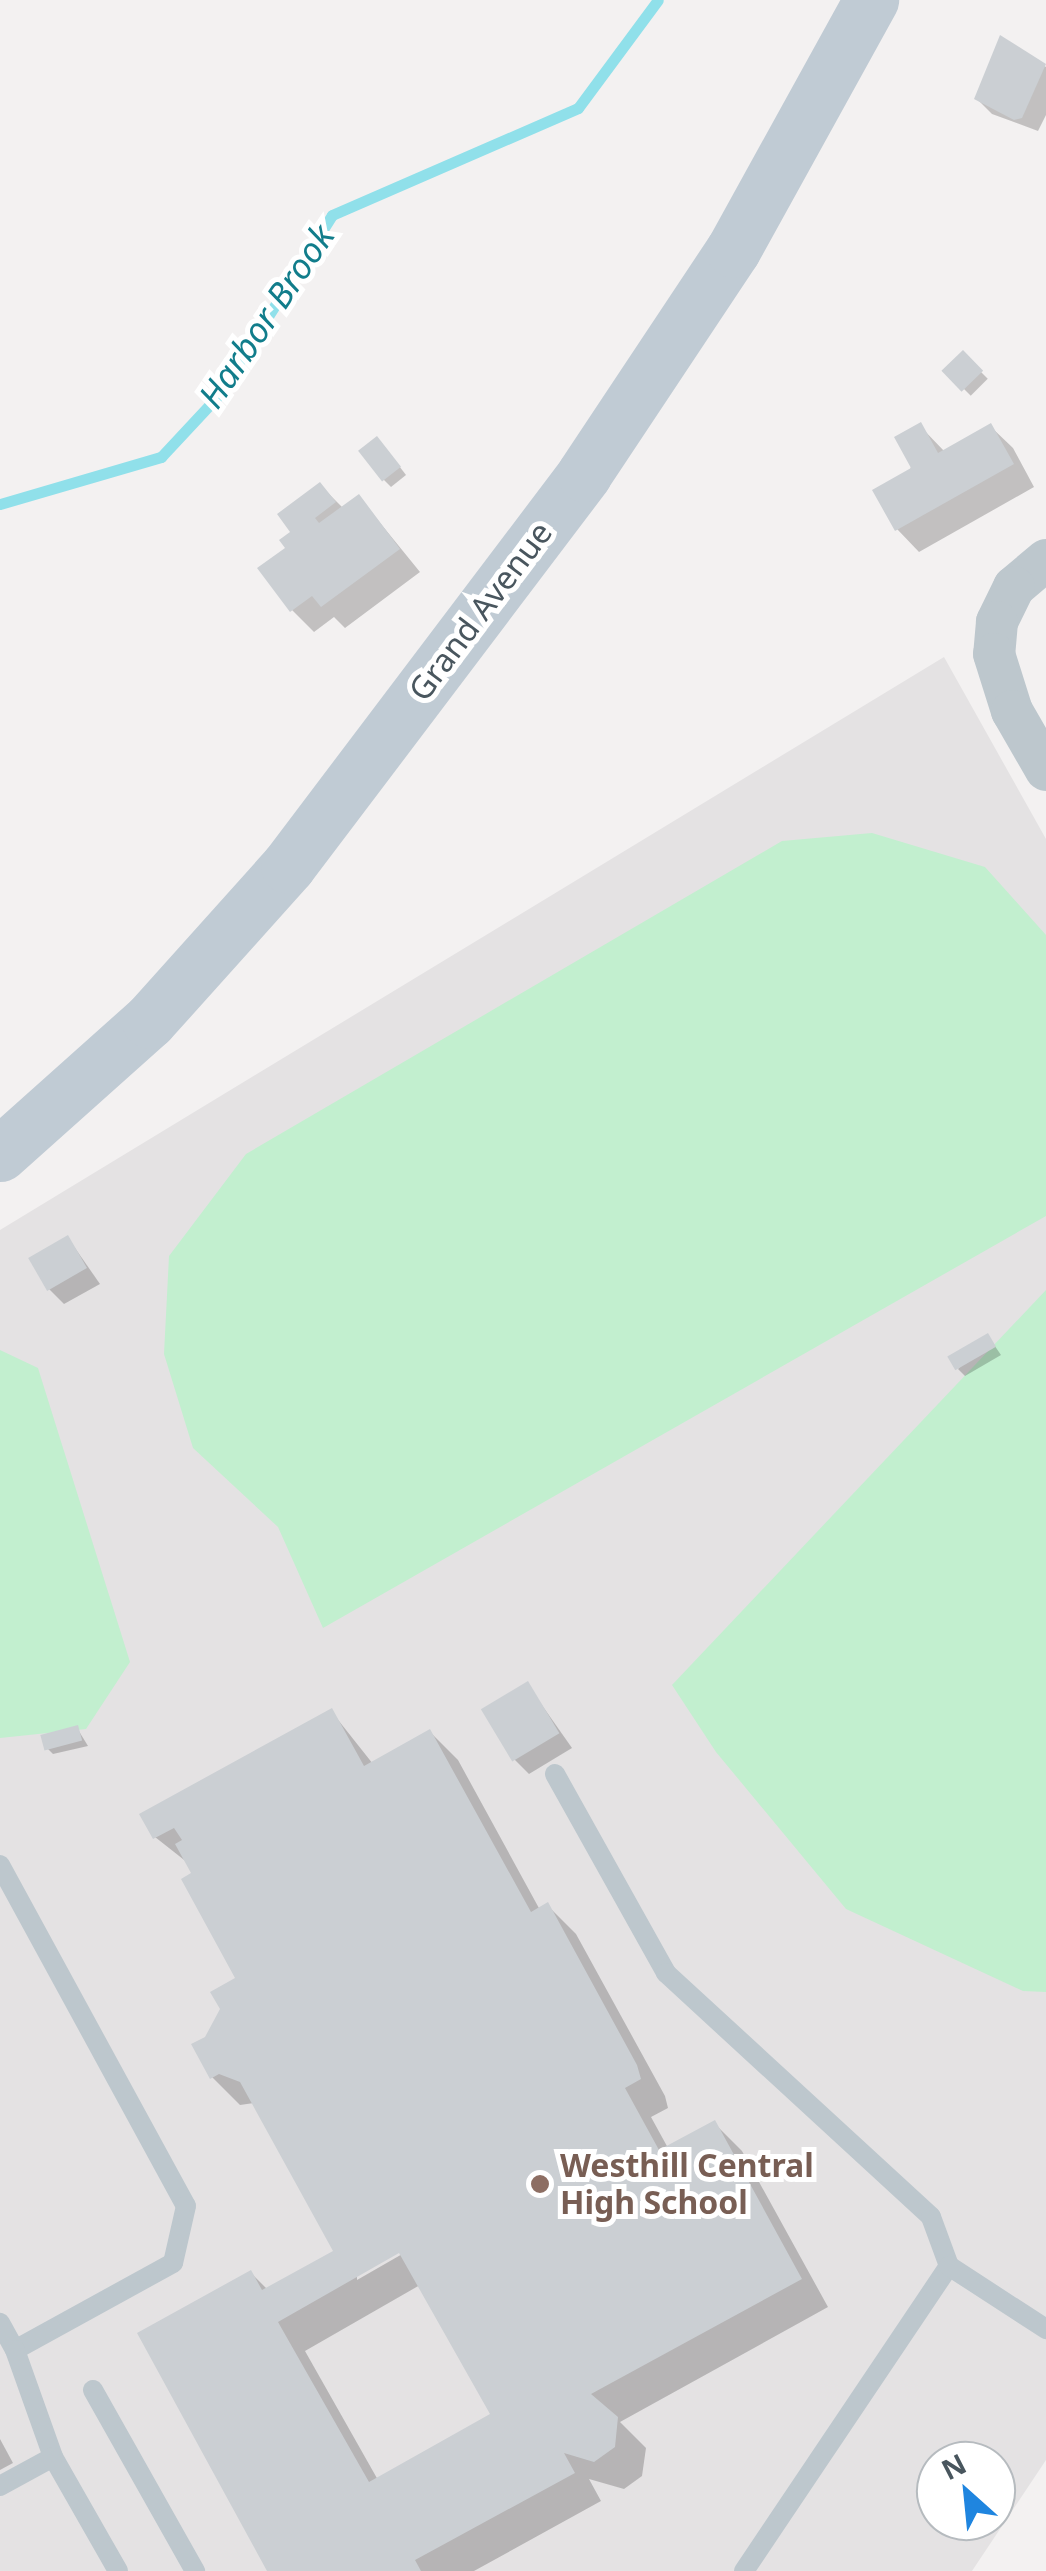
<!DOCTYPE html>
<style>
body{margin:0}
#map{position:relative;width:1046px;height:2571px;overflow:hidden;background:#f3f1f1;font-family:"Noto Sans",sans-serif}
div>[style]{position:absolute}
.education>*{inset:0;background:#e4e2e3}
.green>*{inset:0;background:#c2efcf}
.shadow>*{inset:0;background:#0003;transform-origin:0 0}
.stream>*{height:11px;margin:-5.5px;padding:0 5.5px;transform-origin:5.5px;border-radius:5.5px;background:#90e0ea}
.building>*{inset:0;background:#cbcfd3;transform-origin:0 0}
.lane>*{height:20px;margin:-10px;padding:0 10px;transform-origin:10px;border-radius:10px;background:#bdc7cd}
.street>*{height:42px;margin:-21px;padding:0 21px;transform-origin:21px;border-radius:21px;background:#bdc7cd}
.secondary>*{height:55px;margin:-27.5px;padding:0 27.5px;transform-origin:27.5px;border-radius:27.5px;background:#c0cbd4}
.dots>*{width:28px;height:28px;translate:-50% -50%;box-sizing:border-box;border:5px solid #fff;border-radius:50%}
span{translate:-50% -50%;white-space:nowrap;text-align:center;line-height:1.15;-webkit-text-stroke:10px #fff;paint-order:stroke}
.street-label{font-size:32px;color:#49565e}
.education-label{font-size:32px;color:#785e54;font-weight:700}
.left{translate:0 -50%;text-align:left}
.water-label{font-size:35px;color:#117d8b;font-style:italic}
.north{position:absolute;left:916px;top:2441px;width:100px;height:100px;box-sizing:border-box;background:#fff;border:2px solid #b6bbbf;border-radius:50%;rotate:333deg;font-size:28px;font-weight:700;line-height:40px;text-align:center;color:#49565e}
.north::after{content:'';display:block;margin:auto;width:35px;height:45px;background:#1f85df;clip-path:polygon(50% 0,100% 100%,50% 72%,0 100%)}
</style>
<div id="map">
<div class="education">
<div style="clip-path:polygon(evenodd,944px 657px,1046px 839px,1046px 2460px,972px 2571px,0 2571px,0 1230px,944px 657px,936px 2461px,996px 2461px,996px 2521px,936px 2521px,936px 2461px)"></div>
</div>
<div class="green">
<div style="clip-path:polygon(872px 833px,985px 867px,1046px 935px,1046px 1216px,323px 1628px,278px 1527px,193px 1448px,164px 1354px,169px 1256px,246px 1154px,782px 841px)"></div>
<div style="clip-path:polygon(1046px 1290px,1046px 1992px,1023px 1991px,846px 1909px,716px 1752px,672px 1685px)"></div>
<div style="clip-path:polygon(0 1350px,38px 1368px,130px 1662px,86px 1729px,0 1738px)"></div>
</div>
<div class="shadow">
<div style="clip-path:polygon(1001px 38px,1046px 67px,1046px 115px,1038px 131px,992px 114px,977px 99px)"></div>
<div style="left:963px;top:354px;width:35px;height:24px;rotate:45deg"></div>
<div style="clip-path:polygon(920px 426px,945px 452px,990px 426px,1013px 448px,1034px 487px,919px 552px,897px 529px)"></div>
<div style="clip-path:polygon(384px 446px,406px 475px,391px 487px,384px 480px)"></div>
<div style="clip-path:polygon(320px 485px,344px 509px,359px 497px,420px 572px,345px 628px,334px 617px,314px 632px,292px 610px,288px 548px)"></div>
<div style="clip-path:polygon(68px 1238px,100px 1284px,64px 1304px,49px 1289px)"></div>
<div style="clip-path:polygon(988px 1336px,1001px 1355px,965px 1376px,958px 1369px)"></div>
<div style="clip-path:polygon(527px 1684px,572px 1748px,529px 1774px,514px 1759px)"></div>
<div style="clip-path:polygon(evenodd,331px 1711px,373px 1764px,430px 1732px,458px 1760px,540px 1910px,547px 1905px,576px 1934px,665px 2096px,668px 2108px,651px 2117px,668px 2148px,714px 2123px,742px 2151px,828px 2307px,620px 2422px,646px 2448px,642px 2476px,624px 2489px,589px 2479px,601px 2501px,474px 2571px,270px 2571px,251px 2273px,268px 2290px,336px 2252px,254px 2103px,240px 2105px,212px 2077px,207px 2038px,238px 1979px,188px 1863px,155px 1837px,331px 1711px,409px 2245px,411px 2249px,357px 2280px,357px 2274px,409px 2245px,331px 1711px,420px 2285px,494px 2415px,378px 2480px,305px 2351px,420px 2285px)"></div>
<div style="clip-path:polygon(77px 1728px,88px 1746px,53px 1754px,46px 1747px)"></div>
<div style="clip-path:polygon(0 2439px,13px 2463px,0 2470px)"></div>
</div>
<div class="stream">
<div style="left:0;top:504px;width:168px;rotate:-16.3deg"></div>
<div style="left:161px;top:457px;width:82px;rotate:-47deg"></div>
<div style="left:217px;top:397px;width:215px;rotate:-57.7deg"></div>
<div style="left:332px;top:215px;width:268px;rotate:-23.5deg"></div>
<div style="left:578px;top:108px;width:134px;rotate:-53.5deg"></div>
</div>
<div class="building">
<div style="clip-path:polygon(1000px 35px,1046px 64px,1022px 118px,1014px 120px,974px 99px)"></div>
<div style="left:963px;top:350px;width:29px;height:30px;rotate:46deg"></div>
<div style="clip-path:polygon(921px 422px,938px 453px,991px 423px,1014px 464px,895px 531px,872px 490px,911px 468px,894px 437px)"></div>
<div style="left:377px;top:436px;width:39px;height:24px;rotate:52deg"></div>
<div style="clip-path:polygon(320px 482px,336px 502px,315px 518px,319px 523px,359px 494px,400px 549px,321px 607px,312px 596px,290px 612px,257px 568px,285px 548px,279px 540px,290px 532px,277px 514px)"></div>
<div style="left:68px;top:1235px;width:38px;height:46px;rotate:60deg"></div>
<div style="left:988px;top:1333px;width:16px;height:47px;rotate:60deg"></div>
<div style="left:528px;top:1681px;width:61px;height:55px;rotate:59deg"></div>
<div style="clip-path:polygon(evenodd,332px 1708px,364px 1766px,430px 1729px,531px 1912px,548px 1902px,637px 2065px,641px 2079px,625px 2088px,659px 2150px,715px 2120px,802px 2279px,591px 2394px,618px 2417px,615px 2447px,594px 2462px,564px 2453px,575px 2473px,415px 2560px,421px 2571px,267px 2571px,137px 2333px,251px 2270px,262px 2290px,333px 2251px,240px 2082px,219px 2074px,210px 2079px,191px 2044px,205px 2037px,220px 2009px,210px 1992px,235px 1978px,181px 1879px,191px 1873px,175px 1844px,182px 1840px,174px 1828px,153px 1839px,139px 1814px,332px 1708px,399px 2253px,490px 2414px,369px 2482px,278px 2322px,399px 2253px)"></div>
<div style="left:78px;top:1725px;width:16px;height:39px;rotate:75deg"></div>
</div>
<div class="lane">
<div style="left:555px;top:1774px;width:228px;rotate:60.8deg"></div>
<div style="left:666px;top:1973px;width:360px;rotate:42.6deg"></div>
<div style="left:931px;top:2217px;width:52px;rotate:69.8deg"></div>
<div style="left:0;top:1865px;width:388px;rotate:61.4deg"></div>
<div style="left:186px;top:2206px;width:58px;rotate:102.8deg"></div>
<div style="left:173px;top:2263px;width:180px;rotate:151.2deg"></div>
<div style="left:15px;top:2350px;width:31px;rotate:-119deg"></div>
<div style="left:15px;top:2350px;width:114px;rotate:70.4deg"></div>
<div style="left:93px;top:2390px;width:208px;rotate:60.6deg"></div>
<div style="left:0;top:2486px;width:60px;rotate:-28.7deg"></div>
<div style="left:53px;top:2457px;width:131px;rotate:60.3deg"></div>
<div style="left:744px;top:2571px;width:367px;rotate:-56.1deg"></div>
<div style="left:949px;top:2266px;width:116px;rotate:33deg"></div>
</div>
<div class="street">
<div style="left:1046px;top:560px;width:42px;rotate:139.8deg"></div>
<div style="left:1014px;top:587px;width:39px;rotate:116deg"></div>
<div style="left:997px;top:622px;width:32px;rotate:95deg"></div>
<div style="left:994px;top:654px;width:60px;rotate:72.5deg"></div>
<div style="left:1012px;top:711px;width:68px;rotate:60deg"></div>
</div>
<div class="secondary">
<div style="left:0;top:1154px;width:200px;rotate:-41.8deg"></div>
<div style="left:149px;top:1021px;width:208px;rotate:-48.1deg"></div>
<div style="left:288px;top:866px;width:491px;rotate:-52.9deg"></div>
<div style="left:584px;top:474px;width:269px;rotate:-56.4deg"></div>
<div style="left:733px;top:250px;width:286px;rotate:-61.1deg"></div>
</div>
<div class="dots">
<div style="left:540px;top:2184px;background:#8d6e63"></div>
</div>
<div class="street-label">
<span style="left:480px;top:611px;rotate:-53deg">Grand Avenue</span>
</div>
<div class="education-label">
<span class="left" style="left:560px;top:2184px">Westhill Central<br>High School</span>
</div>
<div class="water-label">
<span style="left:266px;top:316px;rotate:-56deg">Harbor Brook</span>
</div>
<div class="north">N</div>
</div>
